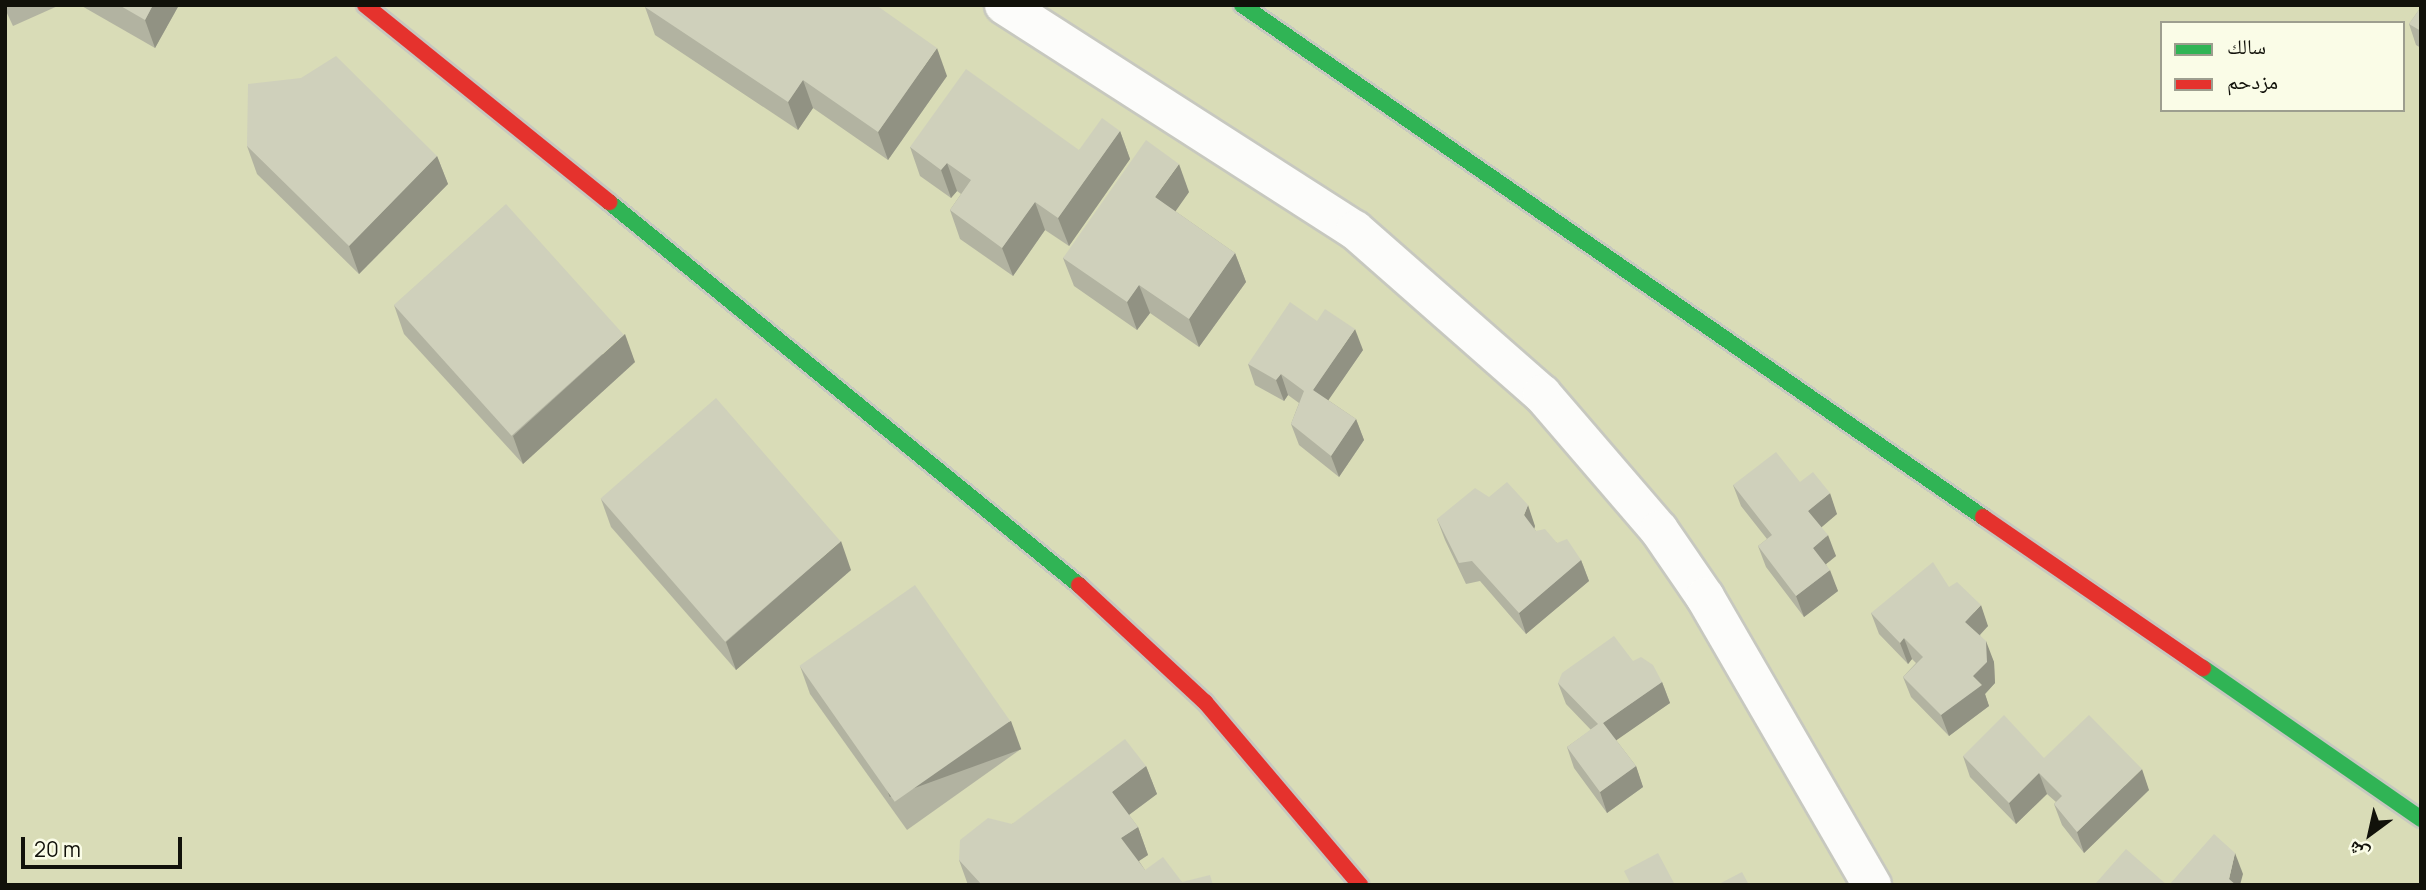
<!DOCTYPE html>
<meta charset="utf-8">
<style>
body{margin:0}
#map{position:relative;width:2426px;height:890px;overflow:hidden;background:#e9eadf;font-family:Manrope,"Noto Naskh Arabic",sans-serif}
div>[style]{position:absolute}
.green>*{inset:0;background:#d9dcb7}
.roads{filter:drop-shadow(2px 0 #c7c8bf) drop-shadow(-2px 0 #c7c8bf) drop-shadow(0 2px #c7c8bf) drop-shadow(0 -2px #c7c8bf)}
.street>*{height:38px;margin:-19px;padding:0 19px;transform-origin:19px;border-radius:19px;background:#fcfcfa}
.fast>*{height:16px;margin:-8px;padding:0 8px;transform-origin:8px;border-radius:8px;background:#30b455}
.jam>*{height:16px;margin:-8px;padding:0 8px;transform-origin:8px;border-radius:8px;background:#e5322d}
.wall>*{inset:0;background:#b2b3a1}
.shaded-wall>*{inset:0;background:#919283;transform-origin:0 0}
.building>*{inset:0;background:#cfd0bb;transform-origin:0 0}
span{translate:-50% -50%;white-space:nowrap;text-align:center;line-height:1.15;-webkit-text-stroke:6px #fafce7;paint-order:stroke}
.frame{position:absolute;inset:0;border:7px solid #11110a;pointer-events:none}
.legend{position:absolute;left:2160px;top:21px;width:245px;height:91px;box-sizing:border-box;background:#fafce7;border:2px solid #9d9e8f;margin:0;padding:9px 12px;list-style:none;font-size:21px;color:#11110a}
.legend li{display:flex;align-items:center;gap:14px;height:35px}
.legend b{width:35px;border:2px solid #9d9e8f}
.north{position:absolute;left:2335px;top:799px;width:70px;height:70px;-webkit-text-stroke:5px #fafce7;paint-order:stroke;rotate:213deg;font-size:19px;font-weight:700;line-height:28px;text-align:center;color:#11110a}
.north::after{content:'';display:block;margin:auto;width:24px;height:32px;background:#11110a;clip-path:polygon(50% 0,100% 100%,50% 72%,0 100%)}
.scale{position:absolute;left:21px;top:837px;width:161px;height:32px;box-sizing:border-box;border:4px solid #11110a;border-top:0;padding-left:9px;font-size:21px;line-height:24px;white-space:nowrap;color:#11110a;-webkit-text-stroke:5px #fafce7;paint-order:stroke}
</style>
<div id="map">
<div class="green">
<div style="clip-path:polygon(evenodd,5px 5px,2421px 5px,2421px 885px,5px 885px,5px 5px,2162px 23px,2403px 23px,2403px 110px,2162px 110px,2162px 23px)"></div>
</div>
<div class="roads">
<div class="street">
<div style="left:1004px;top:5px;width:417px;rotate:32.7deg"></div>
<div style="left:1355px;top:230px;width:249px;rotate:41.3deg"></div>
<div style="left:1542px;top:394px;width:179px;rotate:49.3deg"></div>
<div style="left:1659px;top:530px;width:81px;rotate:55.5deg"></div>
<div style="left:1705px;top:597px;width:333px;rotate:59.9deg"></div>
</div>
<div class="fast">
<div style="left:1242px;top:5px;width:901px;rotate:34.64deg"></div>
<div style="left:609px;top:202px;width:606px;rotate:39.18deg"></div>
<div style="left:2203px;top:668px;width:265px;rotate:34.7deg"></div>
</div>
<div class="jam">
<div style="left:365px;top:5px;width:314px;rotate:38.9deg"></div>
<div style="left:1983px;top:517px;width:267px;rotate:34.5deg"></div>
<div style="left:1079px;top:585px;width:172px;rotate:42.9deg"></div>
<div style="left:1205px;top:702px;width:240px;rotate:49.7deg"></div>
</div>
</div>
<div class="wall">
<div style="clip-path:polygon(5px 5px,60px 5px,13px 26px,5px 9px)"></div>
<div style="clip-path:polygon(80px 5px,179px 5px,155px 48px)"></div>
<div style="clip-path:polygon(645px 7px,947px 76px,888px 160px,813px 108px,798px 130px,655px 35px)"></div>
<div style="clip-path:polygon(2421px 7px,2421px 48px,2416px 45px,2409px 24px)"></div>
<div style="clip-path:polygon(1120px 131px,1130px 159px,1069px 246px,1045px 230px,1013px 276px,960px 239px,950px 210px,961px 194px,957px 191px,951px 198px,920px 176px,910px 147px,1079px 150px)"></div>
<div style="clip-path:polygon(247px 146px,437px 156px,448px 184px,359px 274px,257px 174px)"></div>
<div style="clip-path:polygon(1189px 192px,1175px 211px,1235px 253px,1246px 282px,1199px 347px,1150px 313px,1137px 330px,1074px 286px,1063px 258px)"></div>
<div style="clip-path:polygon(394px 305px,635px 362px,523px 464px,404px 334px)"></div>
<div style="clip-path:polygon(1363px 350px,1328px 400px,1356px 419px,1364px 440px,1339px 477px,1299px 445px,1291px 424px,1299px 403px,1288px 395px,1284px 401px,1255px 385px,1248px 364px)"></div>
<div style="clip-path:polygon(1800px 482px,1837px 514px,1821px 527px,1836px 556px,1826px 564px,1838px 591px,1804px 617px,1766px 567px,1758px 546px,1767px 539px,1741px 506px,1733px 485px)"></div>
<div style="clip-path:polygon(601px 499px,851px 570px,736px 670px,611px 527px)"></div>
<div style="clip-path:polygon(1437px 519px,1535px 526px,1534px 529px,1536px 531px,1557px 543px,1581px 560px,1589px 581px,1526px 634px,1480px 581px,1466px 584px,1445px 540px)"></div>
<div style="clip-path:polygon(1949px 587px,1988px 626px,1980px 635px,1994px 662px,1995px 683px,1985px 694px,1989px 706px,1949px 736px,1911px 697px,1903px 677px,1916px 663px,1912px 659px,1908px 664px,1879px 634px,1871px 613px)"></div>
<div style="clip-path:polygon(1633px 661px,1662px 682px,1670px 703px,1616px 740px,1636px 766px,1643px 787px,1607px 813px,1574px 768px,1567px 747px,1591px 730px,1566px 704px,1558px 683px)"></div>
<div style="clip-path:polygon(800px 666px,1021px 749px,907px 830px,810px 694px)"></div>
<div style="clip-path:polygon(1963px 756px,2149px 790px,2084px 853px,2062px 825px,2054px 804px,2056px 802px,2047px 794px,2016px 824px,1970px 777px)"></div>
<div style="clip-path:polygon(1146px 766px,1157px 794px,1129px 815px,1138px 827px,1148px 855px,1139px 861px,1145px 870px,1182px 882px,1214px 885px,968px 885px,959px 860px,1012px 824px)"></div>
</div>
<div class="shaded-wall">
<div style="clip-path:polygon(153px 5px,179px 5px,155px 48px,145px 20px)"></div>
<div style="clip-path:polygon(937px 48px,947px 76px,888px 160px,878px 132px)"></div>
<div style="clip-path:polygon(803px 80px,813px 108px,798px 130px,788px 102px)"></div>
<div style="clip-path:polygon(1120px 131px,1130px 159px,1069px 246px,1058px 218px)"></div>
<div style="clip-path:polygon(437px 156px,448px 184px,359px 274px,349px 246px)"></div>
<div style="clip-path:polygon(947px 163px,957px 191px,951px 198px,941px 170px)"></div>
<div style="clip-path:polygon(1179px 164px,1189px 192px,1166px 225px,1155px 197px)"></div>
<div style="clip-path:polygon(1035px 202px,1045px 230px,1013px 276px,1002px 248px)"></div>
<div style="clip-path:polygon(1235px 253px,1246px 282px,1199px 347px,1189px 319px)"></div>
<div style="clip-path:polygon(1139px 285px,1150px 313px,1137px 330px,1127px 302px)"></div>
<div style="clip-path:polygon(1355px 329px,1363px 350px,1321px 411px,1313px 390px)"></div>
<div style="clip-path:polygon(625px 334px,635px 362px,523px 464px,513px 436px)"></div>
<div style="clip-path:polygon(1281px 374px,1288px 395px,1284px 401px,1276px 380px)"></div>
<div style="clip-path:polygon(1356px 419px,1364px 440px,1339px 477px,1331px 456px)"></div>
<div style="clip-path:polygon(1830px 493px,1837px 514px,1816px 532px,1808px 511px)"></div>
<div style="clip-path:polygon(1528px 505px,1535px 526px,1532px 536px,1524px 515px)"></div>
<div style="clip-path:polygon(1828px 535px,1836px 556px,1820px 569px,1813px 548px)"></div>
<div style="clip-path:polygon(841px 541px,851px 570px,736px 670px,726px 642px)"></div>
<div style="clip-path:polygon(1581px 560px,1589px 581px,1526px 634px,1519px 613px)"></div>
<div style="clip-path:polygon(1830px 570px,1838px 591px,1804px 617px,1796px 596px)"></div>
<div style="clip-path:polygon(1981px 605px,1988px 626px,1973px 642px,1965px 622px)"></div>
<div style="clip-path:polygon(1904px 638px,1912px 659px,1908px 664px,1900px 643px)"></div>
<div style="clip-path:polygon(1986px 641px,1994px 662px,1995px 683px,1985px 694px,1989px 706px,1949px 736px,1941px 715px,1973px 676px)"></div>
<div style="clip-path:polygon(1662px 682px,1670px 703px,1611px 744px,1603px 723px)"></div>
<div style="left:1011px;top:721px;width:30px;height:140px;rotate:70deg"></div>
<div style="clip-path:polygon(1146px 766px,1157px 794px,1122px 820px,1112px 792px)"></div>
<div style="clip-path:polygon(1636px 766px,1643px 787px,1607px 813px,1600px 792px)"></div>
<div style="clip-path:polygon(2142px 769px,2149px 790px,2084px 853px,2077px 832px)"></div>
<div style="clip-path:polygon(2039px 773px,2047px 794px,2016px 824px,2009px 803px)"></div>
<div style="clip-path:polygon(1138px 827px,1148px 855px,1131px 866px,1121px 838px)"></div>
<div style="clip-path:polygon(2235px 853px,2243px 874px,2240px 885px,2231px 885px,2229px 879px)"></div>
</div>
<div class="building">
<div style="clip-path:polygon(119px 5px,153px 5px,145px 20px)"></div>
<div style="clip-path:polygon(646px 5px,876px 5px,937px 48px,878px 132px,803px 80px,788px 102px,645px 7px)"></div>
<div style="clip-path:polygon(2421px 7px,2421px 31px,2409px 24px)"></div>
<div style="clip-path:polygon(336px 56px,437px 156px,349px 246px,247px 146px,248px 84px,301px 78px)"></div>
<div style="clip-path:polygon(966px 69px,1079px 150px,1102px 118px,1120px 131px,1058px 218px,1035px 202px,1002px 248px,950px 210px,971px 180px,947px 163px,941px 170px,910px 147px)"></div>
<div style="clip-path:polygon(1146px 140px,1179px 164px,1155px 197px,1235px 253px,1189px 319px,1139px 285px,1127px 302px,1063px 258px)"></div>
<div style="left:506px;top:204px;width:176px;height:151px;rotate:48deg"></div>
<div style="clip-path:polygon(1290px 302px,1317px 321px,1325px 309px,1355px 329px,1313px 390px,1356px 419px,1331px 456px,1291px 424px,1304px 391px,1281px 374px,1276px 380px,1248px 364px)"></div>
<div style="left:716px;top:398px;width:190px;height:153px;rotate:49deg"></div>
<div style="clip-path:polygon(1776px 452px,1800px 482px,1813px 472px,1830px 493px,1808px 511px,1828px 535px,1813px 548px,1830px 570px,1796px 596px,1758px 546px,1772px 535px,1733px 485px)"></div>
<div style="clip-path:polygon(1507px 482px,1528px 505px,1524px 515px,1536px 531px,1545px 529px,1557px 543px,1567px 539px,1581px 560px,1519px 613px,1472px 561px,1459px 563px,1437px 519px,1475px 488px,1489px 497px)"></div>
<div style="clip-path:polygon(1933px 562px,1949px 587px,1957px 582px,1981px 605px,1965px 622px,1986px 641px,1987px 662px,1973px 676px,1982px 685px,1941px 715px,1903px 677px,1923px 657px,1904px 638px,1900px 643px,1871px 613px)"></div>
<div style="left:915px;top:585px;width:166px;height:141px;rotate:55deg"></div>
<div style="clip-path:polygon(1614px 636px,1633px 661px,1641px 657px,1653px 665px,1662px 682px,1603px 723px,1636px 766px,1600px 792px,1567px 747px,1598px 724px,1558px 683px,1562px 673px)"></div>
<div style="clip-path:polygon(2004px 715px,2044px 758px,2089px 715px,2142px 769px,2077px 832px,2054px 804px,2062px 796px,2039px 773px,2009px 803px,1963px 756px)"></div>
<div style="clip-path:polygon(1125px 739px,1146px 766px,1112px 792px,1138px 827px,1121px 838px,1145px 870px,1163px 857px,1182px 882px,1210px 875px,1213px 885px,982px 885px,959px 860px,960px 840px,988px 818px,1012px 824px)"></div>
<div style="clip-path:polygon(2214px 834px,2235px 853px,2229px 879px,2236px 885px,2169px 885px)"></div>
<div style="clip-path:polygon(2126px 849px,2167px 885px,2098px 885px,2096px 883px)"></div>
<div style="clip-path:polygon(1658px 853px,1675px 885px,1631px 885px,1624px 871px)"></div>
<div style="clip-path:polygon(1742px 872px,1749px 885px,1717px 885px)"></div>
</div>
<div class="frame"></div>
<ul class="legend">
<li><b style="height:9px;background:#30b455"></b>سالك</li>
<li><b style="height:9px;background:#e5322d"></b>مزدحم</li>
</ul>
<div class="north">ش</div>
<div class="scale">20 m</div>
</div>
